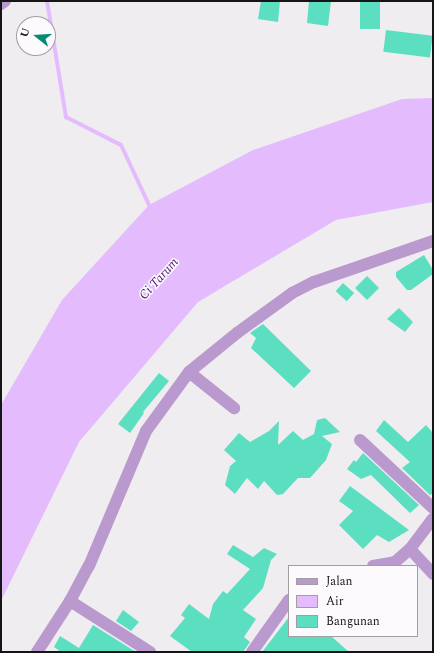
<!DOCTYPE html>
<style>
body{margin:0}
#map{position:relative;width:434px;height:653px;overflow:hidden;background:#efedf0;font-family:Spectral,serif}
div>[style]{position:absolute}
.water>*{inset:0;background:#e4bcfe}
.stream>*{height:4px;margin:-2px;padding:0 2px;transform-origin:2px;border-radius:2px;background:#e4bcfe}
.building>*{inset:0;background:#5cdfc0;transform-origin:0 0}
.minor>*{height:12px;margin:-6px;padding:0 6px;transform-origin:6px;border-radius:6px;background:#b999ce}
.tertiary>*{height:12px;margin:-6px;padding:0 6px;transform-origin:6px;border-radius:6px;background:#b999ce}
span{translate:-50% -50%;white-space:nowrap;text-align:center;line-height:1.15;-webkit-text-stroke:3px #fcfafd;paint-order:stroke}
.water-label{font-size:13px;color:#551473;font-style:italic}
.frame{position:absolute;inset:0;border:2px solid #151516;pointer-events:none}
.legend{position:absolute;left:288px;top:565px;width:130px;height:72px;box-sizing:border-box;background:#fcfafd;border:1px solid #a09ea1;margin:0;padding:5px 7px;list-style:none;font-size:12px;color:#151516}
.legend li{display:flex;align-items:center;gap:8px;height:20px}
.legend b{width:20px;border:1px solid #a09ea1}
.north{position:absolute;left:16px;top:16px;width:40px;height:40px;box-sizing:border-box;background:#fcfafd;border:1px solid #a09ea1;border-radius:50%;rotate:287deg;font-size:11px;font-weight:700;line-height:16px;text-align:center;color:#151516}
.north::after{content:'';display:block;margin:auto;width:14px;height:18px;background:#018c73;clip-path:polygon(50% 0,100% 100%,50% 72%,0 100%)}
</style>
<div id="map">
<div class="water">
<div style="clip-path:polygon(433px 98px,433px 202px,336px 220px,198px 302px,79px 442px,1px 601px,1px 405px,62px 300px,149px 205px,253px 150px,402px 99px)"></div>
</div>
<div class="stream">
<div style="left:47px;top:1px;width:118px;rotate:80.7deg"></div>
<div style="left:66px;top:117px;width:62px;rotate:27deg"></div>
<div style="left:121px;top:145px;width:71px;rotate:64.9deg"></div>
</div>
<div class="building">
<div style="clip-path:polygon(261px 1px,280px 1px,278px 22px,258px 19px)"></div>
<div style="clip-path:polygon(309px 1px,331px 1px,328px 26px,307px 23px)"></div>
<div style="left:360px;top:1px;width:20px;height:28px"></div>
<div style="left:386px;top:30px;width:47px;height:22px;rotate:7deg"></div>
<div style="clip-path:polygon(424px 255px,433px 270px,433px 274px,411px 290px,407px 290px,396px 277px,396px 272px)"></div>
<div style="left:367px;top:276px;width:17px;height:17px;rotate:45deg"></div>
<div style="left:343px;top:283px;width:15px;height:11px;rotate:42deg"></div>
<div style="clip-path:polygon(399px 308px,413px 322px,405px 332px,387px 319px)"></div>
<div style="clip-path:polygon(263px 324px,311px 371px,294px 388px,251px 348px,256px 338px,250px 333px)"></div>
<div style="clip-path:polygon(159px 373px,169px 381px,143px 412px,144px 413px,130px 433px,118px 424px)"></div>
<div style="clip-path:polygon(325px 418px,340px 432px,322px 436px,332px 444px,326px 460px,310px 478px,298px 478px,283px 494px,277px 495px,264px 481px,258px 489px,247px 478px,235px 494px,225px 485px,230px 466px,236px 461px,224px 450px,239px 433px,250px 442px,269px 431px,279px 421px,278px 445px,293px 431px,303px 440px,314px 434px,317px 420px)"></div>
<div style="clip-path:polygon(384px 420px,408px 442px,426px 425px,433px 433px,433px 493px,430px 495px,402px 468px,410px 462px,376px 431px)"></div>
<div style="clip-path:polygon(363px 453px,419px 505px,410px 513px,371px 475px,361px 479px,347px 469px,354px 460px,356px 462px)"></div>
<div style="clip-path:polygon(350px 486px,409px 530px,389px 542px,377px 535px,363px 549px,339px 525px,353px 511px,339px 501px)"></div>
<div style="clip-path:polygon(233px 545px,253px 557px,264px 548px,277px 554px,271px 560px,263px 588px,243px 610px,256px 619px,244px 637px,250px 642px,243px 652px,192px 652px,170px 636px,185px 618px,181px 615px,189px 604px,209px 619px,213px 604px,223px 591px,227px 594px,250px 569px,227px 554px)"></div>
<div style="clip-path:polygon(123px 610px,139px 622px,131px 631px,116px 621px)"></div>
<div style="clip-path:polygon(289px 617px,289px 636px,331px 636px,349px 652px,262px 652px)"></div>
<div style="clip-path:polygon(93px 625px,136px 652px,61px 652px,54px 647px,60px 636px,79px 648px)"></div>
</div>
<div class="minor">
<div style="left:1px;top:4px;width:5px;rotate:-37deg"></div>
<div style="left:189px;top:372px;width:58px;rotate:38.7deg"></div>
<div style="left:360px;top:440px;width:100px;rotate:43deg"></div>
<div style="left:410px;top:549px;width:34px;rotate:47deg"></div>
<div style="left:70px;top:601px;width:95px;rotate:32.5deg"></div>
<div style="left:37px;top:652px;width:61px;rotate:-57.1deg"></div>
<div style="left:70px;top:601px;width:40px;rotate:-62deg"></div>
<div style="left:89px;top:566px;width:147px;rotate:-67.1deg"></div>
<div style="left:146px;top:431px;width:73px;rotate:-53.9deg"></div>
<div style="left:189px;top:372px;width:62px;rotate:-39.1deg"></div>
<div style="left:237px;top:333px;width:68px;rotate:-36deg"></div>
<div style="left:292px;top:293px;width:25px;rotate:-27deg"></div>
<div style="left:314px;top:282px;width:126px;rotate:-19deg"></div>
</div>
<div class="tertiary">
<div style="left:373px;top:566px;width:22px;rotate:-10deg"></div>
<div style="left:395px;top:562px;width:20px;rotate:-41deg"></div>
<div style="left:410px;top:549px;width:38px;rotate:-53deg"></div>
<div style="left:252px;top:652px;width:64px;rotate:-54.6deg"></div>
</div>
<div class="water-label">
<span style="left:159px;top:279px;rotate:-48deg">Ci Tarum</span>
</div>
<div class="frame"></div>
<ul class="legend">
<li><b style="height:5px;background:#b999ce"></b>Jalan</li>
<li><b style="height:11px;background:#e4bcfe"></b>Air</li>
<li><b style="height:11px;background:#5cdfc0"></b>Bangunan</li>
</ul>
<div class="north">U</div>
</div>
